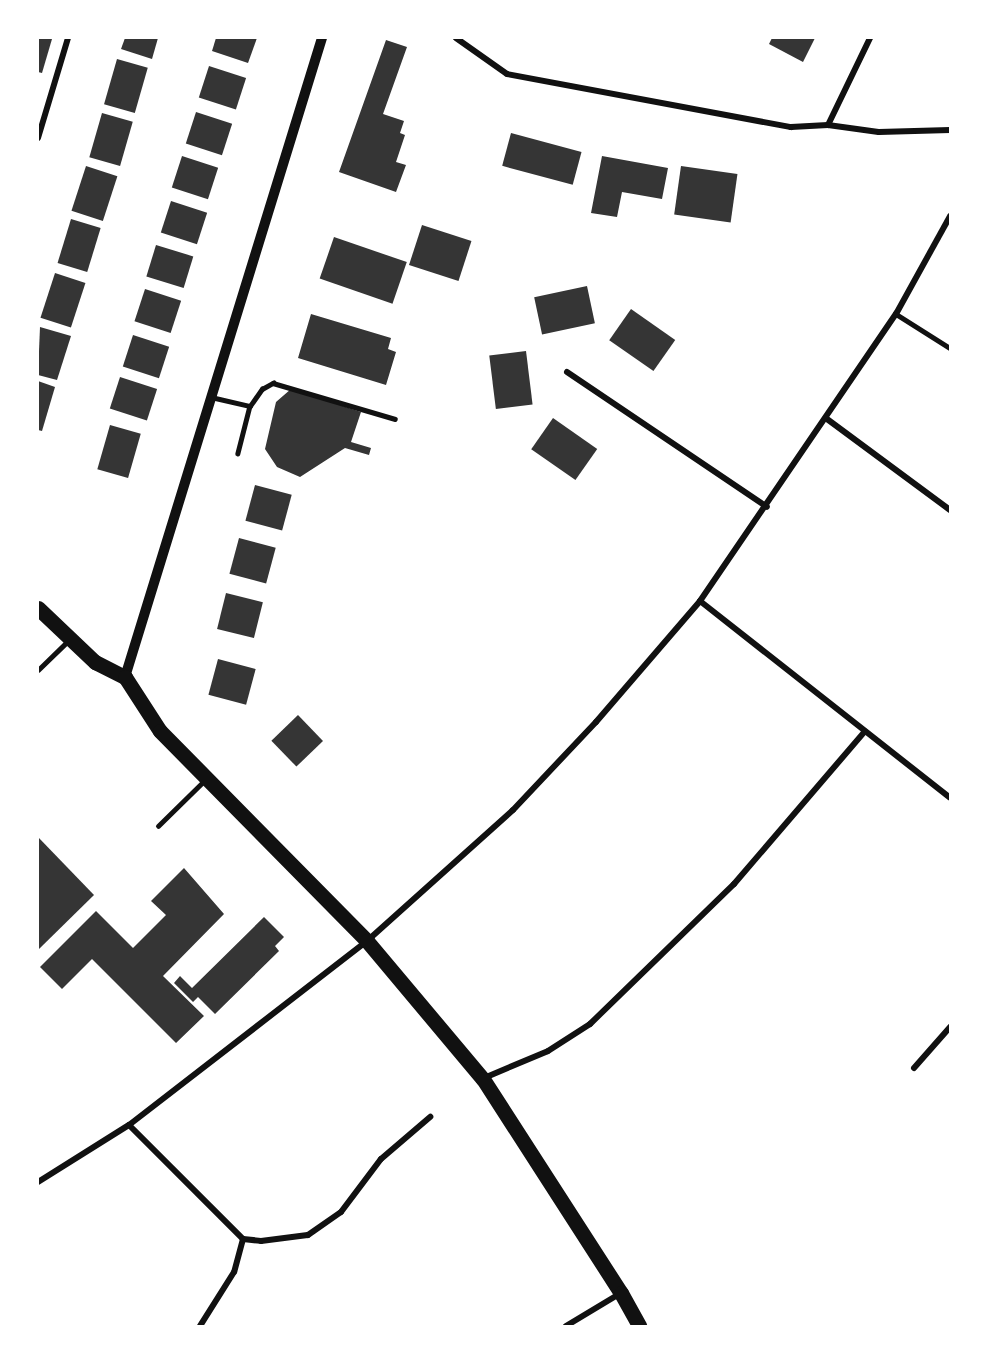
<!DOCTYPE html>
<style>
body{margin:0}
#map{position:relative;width:988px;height:1364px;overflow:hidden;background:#fff;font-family:"Noto Sans",sans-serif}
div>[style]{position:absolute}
.building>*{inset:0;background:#353535;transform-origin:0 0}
.service>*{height:4.5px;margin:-2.25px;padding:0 2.25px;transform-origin:2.25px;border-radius:2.25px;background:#111}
.minor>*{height:6px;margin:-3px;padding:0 3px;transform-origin:3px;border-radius:3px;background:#111}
.tertiary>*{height:10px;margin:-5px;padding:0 5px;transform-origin:5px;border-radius:5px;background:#111}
.primary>*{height:15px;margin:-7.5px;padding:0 7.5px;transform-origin:7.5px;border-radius:7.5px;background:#111}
span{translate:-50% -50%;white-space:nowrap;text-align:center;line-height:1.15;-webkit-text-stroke:4.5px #fff;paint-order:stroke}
.frame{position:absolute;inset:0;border:39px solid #fff;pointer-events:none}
</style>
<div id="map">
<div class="building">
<div style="clip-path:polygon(38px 38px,52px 39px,42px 73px,38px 72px)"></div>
<div style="clip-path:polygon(125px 38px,158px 38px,152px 59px,121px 49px)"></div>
<div style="clip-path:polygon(216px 38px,257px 38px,248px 63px,212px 51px)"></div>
<div style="clip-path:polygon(772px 38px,815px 38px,803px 62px,769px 44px)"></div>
<div style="clip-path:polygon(386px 40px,407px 47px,383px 114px,404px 121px,400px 133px,405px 135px,396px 162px,406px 165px,396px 192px,339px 172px)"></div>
<div style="left:117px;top:59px;width:32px;height:47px;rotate:16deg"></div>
<div style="left:209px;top:66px;width:39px;height:33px;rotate:18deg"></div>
<div style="left:196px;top:112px;width:38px;height:33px;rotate:18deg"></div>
<div style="left:102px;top:113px;width:32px;height:46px;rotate:16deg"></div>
<div style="left:511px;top:133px;width:73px;height:34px;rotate:15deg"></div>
<div style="left:182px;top:156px;width:38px;height:33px;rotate:18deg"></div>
<div style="clip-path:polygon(602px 156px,668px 168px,662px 199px,622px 192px,617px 217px,591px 213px)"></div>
<div style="left:86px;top:166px;width:33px;height:47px;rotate:18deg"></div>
<div style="left:681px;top:166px;width:57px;height:49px;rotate:8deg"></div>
<div style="left:171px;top:201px;width:38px;height:33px;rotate:18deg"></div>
<div style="left:71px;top:219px;width:31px;height:46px;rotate:17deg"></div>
<div style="left:422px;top:225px;width:52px;height:42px;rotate:18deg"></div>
<div style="left:334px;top:237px;width:77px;height:44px;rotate:19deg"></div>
<div style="left:156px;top:245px;width:39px;height:33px;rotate:17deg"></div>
<div style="left:55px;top:273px;width:32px;height:47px;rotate:18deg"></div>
<div style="left:587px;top:286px;width:38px;height:54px;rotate:78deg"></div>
<div style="left:145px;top:289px;width:38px;height:34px;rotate:18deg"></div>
<div style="left:631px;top:309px;width:54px;height:38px;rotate:35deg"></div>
<div style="clip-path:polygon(311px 314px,391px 338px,388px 349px,396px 352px,386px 385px,298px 358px)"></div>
<div style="clip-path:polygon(40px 327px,71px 336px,57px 380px,38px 375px)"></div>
<div style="left:133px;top:335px;width:38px;height:33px;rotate:18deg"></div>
<div style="left:526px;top:351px;width:54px;height:37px;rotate:83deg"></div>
<div style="left:120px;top:377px;width:39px;height:33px;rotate:18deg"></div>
<div style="clip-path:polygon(38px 381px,55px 387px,42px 431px,38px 430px)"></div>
<div style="clip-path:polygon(291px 389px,361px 412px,351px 442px,371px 448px,369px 455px,345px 448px,300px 477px,277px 467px,265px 449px,276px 402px)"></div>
<div style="left:553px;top:418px;width:54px;height:38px;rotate:35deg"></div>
<div style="left:110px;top:425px;width:32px;height:46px;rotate:16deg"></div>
<div style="left:255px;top:485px;width:38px;height:37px;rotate:15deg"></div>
<div style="left:239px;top:538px;width:38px;height:37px;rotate:15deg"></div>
<div style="left:226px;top:593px;width:38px;height:37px;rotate:14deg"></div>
<div style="left:218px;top:659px;width:39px;height:37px;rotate:15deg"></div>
<div style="left:298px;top:715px;width:36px;height:37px;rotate:46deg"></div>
<div style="clip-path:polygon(38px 837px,94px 895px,38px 950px)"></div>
<div style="clip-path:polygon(184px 868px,224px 914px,163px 976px,204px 1016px,176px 1043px,92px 959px,62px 989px,40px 967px,96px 911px,133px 948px,166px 915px,151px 901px)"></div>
<div style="clip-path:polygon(264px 917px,284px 937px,275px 946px,279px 951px,215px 1014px,198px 997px,193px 1002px,174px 983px,180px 976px,192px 988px)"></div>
</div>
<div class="service">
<div style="left:896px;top:314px;width:64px;rotate:32.2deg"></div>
<div style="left:211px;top:397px;width:40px;rotate:13deg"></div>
<div style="left:250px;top:406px;width:49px;rotate:104.3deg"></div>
<div style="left:250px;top:406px;width:21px;rotate:-55deg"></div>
<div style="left:262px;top:389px;width:13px;rotate:-29deg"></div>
<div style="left:273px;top:383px;width:127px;rotate:16.4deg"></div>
<div style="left:38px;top:670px;width:43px;rotate:-44.1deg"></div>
<div style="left:158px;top:826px;width:64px;rotate:-44.4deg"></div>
</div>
<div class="minor">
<div style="left:456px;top:38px;width:62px;rotate:35.2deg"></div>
<div style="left:507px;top:74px;width:289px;rotate:10.6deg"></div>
<div style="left:791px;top:127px;width:37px;rotate:-3deg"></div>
<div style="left:828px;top:125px;width:51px;rotate:7.8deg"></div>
<div style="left:879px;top:132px;width:71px;rotate:-1.6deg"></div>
<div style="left:828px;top:125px;width:97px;rotate:-64.2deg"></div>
<div style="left:38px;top:138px;width:104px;rotate:-73.3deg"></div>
<div style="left:567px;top:372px;width:241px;rotate:34deg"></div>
<div style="left:827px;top:419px;width:153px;rotate:36.5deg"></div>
<div style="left:700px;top:601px;width:318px;rotate:38.2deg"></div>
<div style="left:914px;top:1068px;width:55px;rotate:-48.7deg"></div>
<div style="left:484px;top:1078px;width:69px;rotate:-22.9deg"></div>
<div style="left:548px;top:1051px;width:50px;rotate:-32.7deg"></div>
<div style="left:590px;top:1024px;width:201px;rotate:-44.2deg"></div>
<div style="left:734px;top:884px;width:201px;rotate:-49.4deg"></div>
<div style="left:129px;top:1125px;width:161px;rotate:45deg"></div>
<div style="left:243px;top:1239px;width:34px;rotate:105deg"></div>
<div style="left:234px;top:1272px;width:64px;rotate:122.2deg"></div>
<div style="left:38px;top:1182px;width:107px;rotate:-32.1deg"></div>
<div style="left:129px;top:1125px;width:301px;rotate:-37.7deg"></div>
<div style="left:367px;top:941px;width:196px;rotate:-41.9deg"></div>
<div style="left:513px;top:810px;width:121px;rotate:-46.7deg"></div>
<div style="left:596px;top:722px;width:160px;rotate:-49.3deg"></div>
<div style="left:700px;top:601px;width:348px;rotate:-55.7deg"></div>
<div style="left:896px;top:314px;width:112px;rotate:-61.1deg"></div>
<div style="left:243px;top:1239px;width:18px;rotate:6deg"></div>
<div style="left:261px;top:1241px;width:47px;rotate:-7.3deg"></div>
<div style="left:308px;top:1235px;width:40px;rotate:-34.9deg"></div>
<div style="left:341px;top:1212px;width:66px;rotate:-53deg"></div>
<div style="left:381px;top:1159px;width:65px;rotate:-40.6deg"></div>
<div style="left:566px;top:1326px;width:64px;rotate:-31deg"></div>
</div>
<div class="tertiary">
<div style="left:125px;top:677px;width:669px;rotate:-72.87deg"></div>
</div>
<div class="primary">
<div style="left:38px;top:608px;width:79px;rotate:43.5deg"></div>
<div style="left:95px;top:662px;width:34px;rotate:27deg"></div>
<div style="left:125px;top:677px;width:64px;rotate:57.1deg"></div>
<div style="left:160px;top:731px;width:295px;rotate:45.4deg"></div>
<div style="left:367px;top:941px;width:180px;rotate:50deg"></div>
<div style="left:483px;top:1079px;width:255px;rotate:57.2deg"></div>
<div style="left:621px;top:1293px;width:38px;rotate:61deg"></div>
</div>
<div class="frame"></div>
</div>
